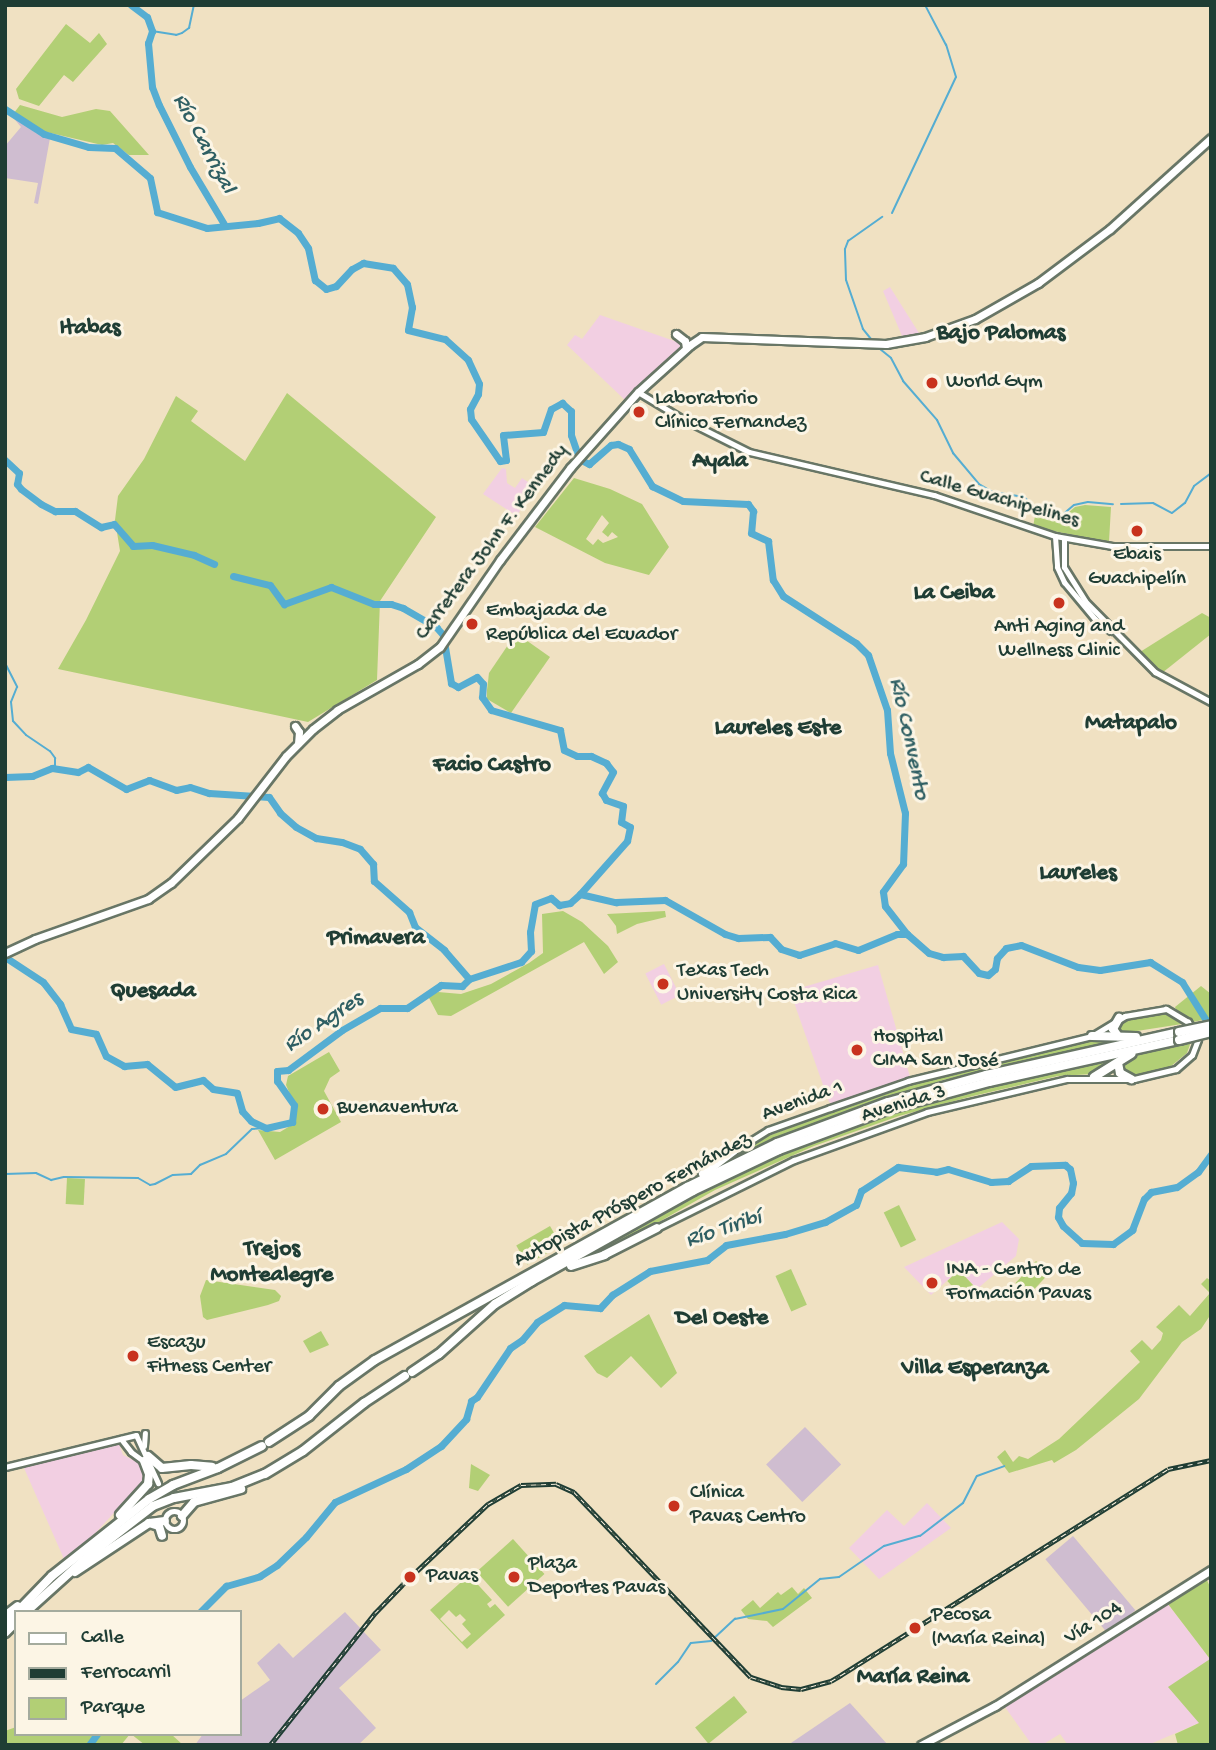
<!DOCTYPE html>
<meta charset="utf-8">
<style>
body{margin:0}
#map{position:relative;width:1216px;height:1750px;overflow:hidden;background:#f0e1c2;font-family:"Gochi Hand",sans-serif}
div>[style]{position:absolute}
.built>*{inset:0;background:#f2cfe2;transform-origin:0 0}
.industrial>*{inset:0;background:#cfbdd0;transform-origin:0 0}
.green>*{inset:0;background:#b2cf75;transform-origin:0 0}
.stream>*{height:2px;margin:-1px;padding:0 1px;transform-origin:1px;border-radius:1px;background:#55add2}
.river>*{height:7px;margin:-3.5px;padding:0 3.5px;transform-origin:3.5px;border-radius:3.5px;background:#55add2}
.roads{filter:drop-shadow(2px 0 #687666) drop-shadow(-2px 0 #687666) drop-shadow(0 2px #687666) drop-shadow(0 -2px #687666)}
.minor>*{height:5px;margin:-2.5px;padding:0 2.5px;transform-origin:2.5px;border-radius:2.5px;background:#fff}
.minor>.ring{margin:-2.5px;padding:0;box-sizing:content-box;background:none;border:5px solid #fff;border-radius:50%}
.major>*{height:7px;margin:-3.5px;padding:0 3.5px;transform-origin:3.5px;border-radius:3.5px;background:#fff}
.highway>*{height:8px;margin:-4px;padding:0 4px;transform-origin:4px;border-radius:4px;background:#fff}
.rail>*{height:4.5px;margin-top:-2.25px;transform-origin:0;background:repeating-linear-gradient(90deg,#fcf5e5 0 5px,#1f3d34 0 10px);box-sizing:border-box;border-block:2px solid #1f3d34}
.bridges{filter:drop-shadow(2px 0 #687666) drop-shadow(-2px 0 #687666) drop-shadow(0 2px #687666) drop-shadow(0 -2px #687666)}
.highway-bridge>*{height:8px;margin:-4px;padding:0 4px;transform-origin:4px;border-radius:4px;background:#fff}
.dots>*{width:19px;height:19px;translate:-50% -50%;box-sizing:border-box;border:4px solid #fcf5e5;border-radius:50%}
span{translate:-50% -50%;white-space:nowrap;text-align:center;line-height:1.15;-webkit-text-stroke:6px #fcf5e5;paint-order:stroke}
.poi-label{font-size:21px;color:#1f3d34}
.left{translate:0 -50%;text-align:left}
.street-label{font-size:21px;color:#1f3d34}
.water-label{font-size:23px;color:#2f5f63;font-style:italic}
.neighbourhood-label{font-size:23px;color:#1f3d34;font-weight:700}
.frame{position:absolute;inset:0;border:7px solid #1f3d34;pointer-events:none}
.legend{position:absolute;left:14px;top:1610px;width:228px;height:126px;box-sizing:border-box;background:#fcf5e5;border:2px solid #a4ab9e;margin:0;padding:9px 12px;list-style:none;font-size:21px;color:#1f3d34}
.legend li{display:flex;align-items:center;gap:14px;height:35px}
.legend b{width:35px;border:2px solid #a4ab9e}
</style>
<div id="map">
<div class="built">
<div style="clip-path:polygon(890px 287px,919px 333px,902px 336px,883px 291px)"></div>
<div style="clip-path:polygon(600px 315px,683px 344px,626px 401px,567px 345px,575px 335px,582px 339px)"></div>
<div style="clip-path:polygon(502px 468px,506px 469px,507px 483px,515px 488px,522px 478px,534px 486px,517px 516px,483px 494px)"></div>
<div style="left:664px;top:964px;width:35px;height:21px;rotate:63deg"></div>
<div style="clip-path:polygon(878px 965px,910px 1077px,833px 1104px,829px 1102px,790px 991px)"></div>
<div style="clip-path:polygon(1002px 1222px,1019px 1239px,1016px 1256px,977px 1289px,959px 1270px,931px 1295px,904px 1267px)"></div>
<div style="clip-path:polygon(119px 1444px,123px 1455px,141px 1464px,145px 1479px,89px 1540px,64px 1559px,24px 1468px,27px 1464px)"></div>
<div style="clip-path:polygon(927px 1503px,951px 1528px,879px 1579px,849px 1548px,887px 1510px,904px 1526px)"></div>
<div style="clip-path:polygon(1168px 1604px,1210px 1659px,1199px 1723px,1148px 1745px,1068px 1745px,1060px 1734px,1042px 1745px,1032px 1745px,1005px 1707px)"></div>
</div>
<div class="industrial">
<div style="clip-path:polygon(11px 115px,36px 133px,50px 138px,38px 204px,34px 203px,38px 183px,5px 178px,5px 146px,21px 127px)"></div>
<div style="left:805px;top:1427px;width:52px;height:54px;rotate:46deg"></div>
<div style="left:1073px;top:1536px;width:97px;height:36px;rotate:50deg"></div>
<div style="clip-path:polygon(345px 1612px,381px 1650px,339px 1688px,376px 1728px,358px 1745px,195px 1745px,203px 1734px,240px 1734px,240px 1701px,270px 1680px,257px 1663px,279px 1643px,293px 1658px)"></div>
<div style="clip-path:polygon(850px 1703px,888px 1745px,788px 1745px)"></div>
</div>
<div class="green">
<div style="clip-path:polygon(66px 24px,90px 43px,99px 33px,107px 44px,73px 82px,64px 75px,39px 106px,19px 99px,16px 89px)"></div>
<div style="clip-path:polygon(20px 105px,62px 117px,96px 109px,110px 111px,149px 155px,129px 155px,113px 143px,102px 145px,42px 131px,14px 113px)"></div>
<div style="clip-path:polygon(287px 393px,436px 517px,380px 601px,377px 680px,308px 722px,58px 669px,86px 620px,120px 551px,115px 520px,118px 496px,144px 459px,176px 396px,198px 411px,191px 421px,245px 461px)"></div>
<div style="clip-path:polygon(evenodd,574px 478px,610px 489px,642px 504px,669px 547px,649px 575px,605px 563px,535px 527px,574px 478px,602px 515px,609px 523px,602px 532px,608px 537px,612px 532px,618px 537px,603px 543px,598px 539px,593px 545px,586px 539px,602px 515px)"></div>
<div style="clip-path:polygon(1085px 505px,1111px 507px,1109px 542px,1033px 527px,1036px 510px,1061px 519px,1075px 507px)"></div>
<div style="clip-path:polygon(1202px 613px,1211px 618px,1211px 634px,1162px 673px,1140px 652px)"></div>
<div style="clip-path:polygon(516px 633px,550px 657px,511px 713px,487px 699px,487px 690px,489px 673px)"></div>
<div style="clip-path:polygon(563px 911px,582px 922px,608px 946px,618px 962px,604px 974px,584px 942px,451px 1016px,438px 1015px,428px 996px,438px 992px,461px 994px,491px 984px,529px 963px,543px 953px,542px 914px)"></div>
<div style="clip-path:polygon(665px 911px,666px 917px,637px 924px,617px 934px,616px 926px,607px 914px)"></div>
<div style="clip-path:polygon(1201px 986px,1211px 994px,1211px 1018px,1189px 1023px,1178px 1014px,1175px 1007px)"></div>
<div style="clip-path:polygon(1150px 1012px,1167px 1015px,1182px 1024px,1124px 1033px,1117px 1028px,1122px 1020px)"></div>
<div style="clip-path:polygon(1097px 1039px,1121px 1041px,943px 1080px,770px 1142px,722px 1165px,760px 1139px,858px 1102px,923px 1081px)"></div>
<div style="clip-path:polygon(1192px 1039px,1187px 1053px,1170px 1067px,1129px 1076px,1125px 1075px,1120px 1064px,1133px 1056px)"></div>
<div style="clip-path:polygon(329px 1052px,340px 1071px,330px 1078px,324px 1091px,341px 1122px,275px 1160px,258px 1130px,280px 1132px,295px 1123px,296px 1108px,286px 1085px,288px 1076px)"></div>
<div style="clip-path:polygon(1113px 1057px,1118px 1058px,1093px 1074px,1058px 1076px,973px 1096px,899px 1116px,814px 1146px,715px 1190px,636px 1235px,589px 1254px,712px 1184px,793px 1147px,903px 1108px)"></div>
<div style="left:67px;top:1178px;width:18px;height:26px;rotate:3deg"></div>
<div style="left:899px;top:1205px;width:39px;height:17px;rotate:64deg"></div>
<div style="left:550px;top:1226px;width:22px;height:39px;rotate:60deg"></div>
<div style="left:1036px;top:1261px;width:18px;height:30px;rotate:43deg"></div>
<div style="left:791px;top:1269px;width:39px;height:17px;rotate:66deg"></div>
<div style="left:959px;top:1270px;width:26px;height:16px;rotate:47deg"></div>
<div style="clip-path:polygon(1207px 1278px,1211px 1281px,1211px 1314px,1201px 1329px,1182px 1342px,1139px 1399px,1076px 1450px,1054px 1463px,1052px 1460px,1009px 1473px,997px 1457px,1005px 1450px,1013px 1462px,1019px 1456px,1028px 1459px,1059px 1439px,1140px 1362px,1130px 1351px,1142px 1340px,1152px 1350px,1161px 1340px,1163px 1333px,1156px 1327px,1179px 1305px,1190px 1316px,1210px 1293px,1201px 1284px)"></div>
<div style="clip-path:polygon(206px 1280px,275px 1290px,281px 1296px,279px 1301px,268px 1305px,207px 1320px,203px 1317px,200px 1296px)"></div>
<div style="clip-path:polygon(649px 1314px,677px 1373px,661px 1388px,631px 1356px,607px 1378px,597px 1373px,584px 1356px)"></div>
<div style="clip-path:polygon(321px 1331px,329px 1345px,310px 1353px,303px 1341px)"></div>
<div style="clip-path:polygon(471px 1464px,490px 1475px,478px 1491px,469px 1488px)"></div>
<div style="left:513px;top:1539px;width:47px;height:49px;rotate:48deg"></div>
<div style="clip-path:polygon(evenodd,469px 1575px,492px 1600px,487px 1604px,490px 1608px,495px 1604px,505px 1615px,467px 1649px,430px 1610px,469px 1575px,449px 1610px,456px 1617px,460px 1614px,466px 1620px,462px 1624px,471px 1634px,462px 1642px,440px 1619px,449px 1610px)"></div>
<div style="clip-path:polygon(1206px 1578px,1211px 1589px,1211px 1745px,1178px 1745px,1175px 1734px,1199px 1723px,1168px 1687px,1210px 1659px,1168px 1604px)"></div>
<div style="clip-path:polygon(792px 1587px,798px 1594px,804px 1588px,812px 1598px,773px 1627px,767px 1621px,748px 1619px,741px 1610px,753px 1600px,760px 1608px,778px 1592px,781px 1595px)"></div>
<div style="left:734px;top:1696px;width:21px;height:50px;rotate:51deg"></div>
<div style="clip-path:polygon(16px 1727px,16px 1734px,130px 1734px,121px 1745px,5px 1745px,5px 1731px)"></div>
<div style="clip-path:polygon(131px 1734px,171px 1734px,183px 1745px,145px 1745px)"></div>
</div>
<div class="stream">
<div style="left:152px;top:31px;width:24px;rotate:9deg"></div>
<div style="left:176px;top:35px;width:6px;rotate:-18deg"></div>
<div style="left:182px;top:33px;width:9px;rotate:-36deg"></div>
<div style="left:189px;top:28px;width:24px;rotate:-78deg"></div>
<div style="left:892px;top:213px;width:150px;rotate:-64.8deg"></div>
<div style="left:956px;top:77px;width:34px;rotate:-107deg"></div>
<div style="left:946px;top:45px;width:45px;rotate:-117.7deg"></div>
<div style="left:871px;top:339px;width:13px;rotate:-129deg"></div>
<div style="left:863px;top:329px;width:52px;rotate:-109.1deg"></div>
<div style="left:846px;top:280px;width:31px;rotate:-92deg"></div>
<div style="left:845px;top:249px;width:9px;rotate:-69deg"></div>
<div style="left:848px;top:241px;width:42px;rotate:-35.2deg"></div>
<div style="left:880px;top:349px;width:14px;rotate:39deg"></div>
<div style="left:891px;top:358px;width:26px;rotate:62deg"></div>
<div style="left:903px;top:381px;width:52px;rotate:48.9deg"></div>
<div style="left:937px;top:420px;width:37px;rotate:64deg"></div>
<div style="left:953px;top:453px;width:40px;rotate:50deg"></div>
<div style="left:979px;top:484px;width:16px;rotate:30deg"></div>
<div style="left:993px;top:492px;width:31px;rotate:9deg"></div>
<div style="left:1024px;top:497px;width:12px;rotate:42deg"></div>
<div style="left:1033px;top:505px;width:30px;rotate:24deg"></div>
<div style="left:1060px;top:517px;width:18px;rotate:-41deg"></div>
<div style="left:1074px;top:505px;width:14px;rotate:-12deg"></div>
<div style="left:1088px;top:502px;width:25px;rotate:5deg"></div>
<div style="left:1121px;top:504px;width:32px;rotate:-2deg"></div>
<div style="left:1153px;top:503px;width:21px;rotate:28deg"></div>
<div style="left:1172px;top:513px;width:16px;rotate:-38deg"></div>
<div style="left:1185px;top:503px;width:19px;rotate:-62deg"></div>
<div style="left:1194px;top:486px;width:21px;rotate:-37deg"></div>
<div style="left:5px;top:663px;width:27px;rotate:63deg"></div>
<div style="left:17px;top:687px;width:16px;rotate:112deg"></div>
<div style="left:11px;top:702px;width:19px;rotate:84deg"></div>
<div style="left:13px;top:721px;width:19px;rotate:47deg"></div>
<div style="left:26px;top:735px;width:29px;rotate:34deg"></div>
<div style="left:50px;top:751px;width:9px;rotate:54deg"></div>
<div style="left:55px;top:758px;width:10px;rotate:90deg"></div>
<div style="left:5px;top:1174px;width:31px;rotate:-2deg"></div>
<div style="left:36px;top:1173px;width:17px;rotate:25deg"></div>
<div style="left:51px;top:1180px;width:13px;rotate:-13deg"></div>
<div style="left:64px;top:1177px;width:74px;rotate:0.8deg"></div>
<div style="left:138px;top:1178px;width:14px;rotate:30deg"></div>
<div style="left:150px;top:1185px;width:5px;rotate:-11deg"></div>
<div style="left:155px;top:1184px;width:20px;rotate:-27deg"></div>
<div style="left:173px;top:1175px;width:18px;rotate:-3deg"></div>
<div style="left:191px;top:1174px;width:13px;rotate:-45deg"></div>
<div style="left:200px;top:1165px;width:28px;rotate:-23deg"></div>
<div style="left:226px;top:1154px;width:36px;rotate:-44deg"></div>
<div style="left:252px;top:1129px;width:14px;rotate:-4deg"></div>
<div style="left:656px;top:1684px;width:31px;rotate:-45deg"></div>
<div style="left:678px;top:1662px;width:23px;rotate:-56deg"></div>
<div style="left:691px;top:1643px;width:20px;rotate:-6deg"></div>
<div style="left:711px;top:1641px;width:33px;rotate:-43deg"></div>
<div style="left:735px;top:1619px;width:49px;rotate:-11.8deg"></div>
<div style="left:783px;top:1609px;width:48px;rotate:-39deg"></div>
<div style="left:820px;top:1579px;width:19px;rotate:-6deg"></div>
<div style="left:839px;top:1577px;width:55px;rotate:-34.6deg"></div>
<div style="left:884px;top:1546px;width:37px;rotate:-16deg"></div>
<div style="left:920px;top:1536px;width:54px;rotate:-37.5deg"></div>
<div style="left:963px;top:1503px;width:30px;rotate:-63deg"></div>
<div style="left:977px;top:1476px;width:29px;rotate:-20deg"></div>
</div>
<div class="river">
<div style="left:131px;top:5px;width:20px;rotate:37deg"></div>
<div style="left:147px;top:17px;width:15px;rotate:70deg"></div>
<div style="left:152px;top:31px;width:13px;rotate:108deg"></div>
<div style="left:148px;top:43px;width:44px;rotate:84.8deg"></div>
<div style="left:152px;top:87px;width:19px;rotate:69deg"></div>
<div style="left:159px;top:105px;width:69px;rotate:63.4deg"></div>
<div style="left:190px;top:167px;width:66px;rotate:59.2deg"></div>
<div style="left:5px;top:109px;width:46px;rotate:32.7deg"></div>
<div style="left:44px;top:134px;width:47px;rotate:16.1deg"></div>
<div style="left:89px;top:147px;width:26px;rotate:2deg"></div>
<div style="left:115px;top:148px;width:46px;rotate:40.6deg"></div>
<div style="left:150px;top:178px;width:35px;rotate:78deg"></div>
<div style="left:157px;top:212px;width:52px;rotate:17.7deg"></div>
<div style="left:207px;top:228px;width:51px;rotate:-5.6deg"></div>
<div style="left:258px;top:223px;width:22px;rotate:-13deg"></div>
<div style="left:279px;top:218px;width:24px;rotate:38deg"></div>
<div style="left:298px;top:233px;width:18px;rotate:56deg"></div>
<div style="left:308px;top:248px;width:33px;rotate:78deg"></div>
<div style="left:315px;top:280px;width:14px;rotate:39deg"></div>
<div style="left:326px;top:289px;width:10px;rotate:-17deg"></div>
<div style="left:336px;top:286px;width:23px;rotate:-47deg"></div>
<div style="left:352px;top:269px;width:13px;rotate:-29deg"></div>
<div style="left:363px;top:263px;width:30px;rotate:9deg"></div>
<div style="left:393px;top:268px;width:21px;rotate:49deg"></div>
<div style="left:407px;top:284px;width:24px;rotate:78deg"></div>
<div style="left:412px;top:307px;width:23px;rotate:100deg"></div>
<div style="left:408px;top:330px;width:38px;rotate:14deg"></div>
<div style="left:445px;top:339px;width:31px;rotate:42deg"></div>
<div style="left:468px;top:360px;width:26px;rotate:65deg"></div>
<div style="left:479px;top:384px;width:10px;rotate:96deg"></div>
<div style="left:478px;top:394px;width:17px;rotate:118deg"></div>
<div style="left:470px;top:409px;width:10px;rotate:84deg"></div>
<div style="left:471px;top:419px;width:51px;rotate:55.4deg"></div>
<div style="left:500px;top:461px;width:6px;rotate:-9deg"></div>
<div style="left:506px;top:460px;width:25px;rotate:-97deg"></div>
<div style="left:503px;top:435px;width:40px;rotate:-4.3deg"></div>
<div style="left:543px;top:432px;width:24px;rotate:-71deg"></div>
<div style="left:551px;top:409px;width:13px;rotate:-29deg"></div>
<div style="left:562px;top:403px;width:12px;rotate:42deg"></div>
<div style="left:571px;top:411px;width:24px;rotate:90deg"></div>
<div style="left:571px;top:435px;width:21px;rotate:71deg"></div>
<div style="left:5px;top:460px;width:19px;rotate:43deg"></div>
<div style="left:19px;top:473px;width:11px;rotate:100deg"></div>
<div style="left:17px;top:484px;width:6px;rotate:51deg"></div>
<div style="left:21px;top:489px;width:25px;rotate:37deg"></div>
<div style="left:41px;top:504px;width:16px;rotate:27deg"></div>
<div style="left:55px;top:511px;width:20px"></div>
<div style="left:75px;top:511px;width:31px;rotate:32deg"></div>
<div style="left:101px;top:527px;width:13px;rotate:-13deg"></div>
<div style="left:114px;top:524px;width:29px;rotate:49deg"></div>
<div style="left:133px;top:546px;width:19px;rotate:-3deg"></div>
<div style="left:152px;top:545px;width:43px;rotate:13.4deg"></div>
<div style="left:194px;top:555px;width:22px;rotate:24deg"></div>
<div style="left:583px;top:461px;width:7px;rotate:27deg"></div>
<div style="left:589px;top:464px;width:29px;rotate:-41deg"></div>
<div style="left:611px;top:445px;width:7px;rotate:-8deg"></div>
<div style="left:618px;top:444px;width:12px;rotate:24deg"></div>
<div style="left:629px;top:449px;width:44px;rotate:58.1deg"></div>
<div style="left:652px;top:486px;width:34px;rotate:26deg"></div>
<div style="left:683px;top:501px;width:65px;rotate:2.6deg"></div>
<div style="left:748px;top:504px;width:9px;rotate:54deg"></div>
<div style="left:753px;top:511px;width:22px;rotate:95deg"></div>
<div style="left:751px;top:533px;width:19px;rotate:25deg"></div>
<div style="left:768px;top:541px;width:39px;rotate:83deg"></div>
<div style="left:773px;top:580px;width:19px;rotate:58deg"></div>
<div style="left:783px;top:596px;width:87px;rotate:32.8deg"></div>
<div style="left:856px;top:643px;width:17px;rotate:45deg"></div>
<div style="left:868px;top:655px;width:58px;rotate:70.9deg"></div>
<div style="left:887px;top:710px;width:43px;rotate:86deg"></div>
<div style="left:890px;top:753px;width:62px;rotate:76deg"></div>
<div style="left:905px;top:813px;width:51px;rotate:92.2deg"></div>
<div style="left:903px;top:864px;width:34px;rotate:126deg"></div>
<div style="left:883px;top:892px;width:14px;rotate:82deg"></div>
<div style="left:885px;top:906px;width:36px;rotate:52deg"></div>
<div style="left:233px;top:576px;width:38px;rotate:14deg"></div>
<div style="left:270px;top:585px;width:24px;rotate:54deg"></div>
<div style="left:284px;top:604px;width:50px;rotate:-19.9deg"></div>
<div style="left:331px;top:587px;width:46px;rotate:21.6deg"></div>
<div style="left:374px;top:604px;width:17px"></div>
<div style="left:391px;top:604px;width:13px;rotate:18deg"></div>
<div style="left:403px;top:608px;width:39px;rotate:30deg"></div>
<div style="left:437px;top:628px;width:9px;rotate:49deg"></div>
<div style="left:443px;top:635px;width:49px;rotate:80.5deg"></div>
<div style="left:451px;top:683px;width:8px;rotate:30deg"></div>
<div style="left:458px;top:687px;width:21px;rotate:-28deg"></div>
<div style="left:477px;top:677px;width:9px;rotate:49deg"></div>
<div style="left:483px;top:684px;width:13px;rotate:94deg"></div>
<div style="left:482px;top:697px;width:16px;rotate:55deg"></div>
<div style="left:491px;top:710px;width:72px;rotate:16.2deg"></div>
<div style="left:560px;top:730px;width:20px;rotate:79deg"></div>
<div style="left:564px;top:750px;width:14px;rotate:25deg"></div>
<div style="left:577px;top:756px;width:14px"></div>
<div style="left:591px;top:756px;width:17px;rotate:25deg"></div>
<div style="left:606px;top:763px;width:11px;rotate:52deg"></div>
<div style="left:613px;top:772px;width:24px;rotate:118deg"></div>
<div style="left:602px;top:793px;width:8px;rotate:60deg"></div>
<div style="left:606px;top:800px;width:18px;rotate:19deg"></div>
<div style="left:623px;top:806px;width:16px;rotate:97deg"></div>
<div style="left:621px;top:822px;width:10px;rotate:29deg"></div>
<div style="left:630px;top:827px;width:14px;rotate:102deg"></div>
<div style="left:627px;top:841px;width:71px;rotate:131.6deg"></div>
<div style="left:5px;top:777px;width:27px;rotate:-2deg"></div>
<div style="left:32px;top:776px;width:22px;rotate:-22deg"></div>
<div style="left:52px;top:768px;width:26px;rotate:9deg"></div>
<div style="left:78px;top:772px;width:11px;rotate:-27deg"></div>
<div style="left:88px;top:767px;width:44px;rotate:30.1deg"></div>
<div style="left:126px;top:789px;width:25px;rotate:-21deg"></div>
<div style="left:149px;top:780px;width:29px;rotate:20deg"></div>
<div style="left:176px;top:790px;width:14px;rotate:-12deg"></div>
<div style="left:190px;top:787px;width:20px;rotate:18deg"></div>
<div style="left:209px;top:793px;width:60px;rotate:3.8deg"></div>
<div style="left:269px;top:797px;width:19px;rotate:55deg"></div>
<div style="left:280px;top:813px;width:21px;rotate:41deg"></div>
<div style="left:296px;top:827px;width:23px;rotate:29deg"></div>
<div style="left:316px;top:838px;width:26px;rotate:9deg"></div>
<div style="left:342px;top:842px;width:19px;rotate:21deg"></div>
<div style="left:360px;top:849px;width:20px;rotate:49deg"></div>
<div style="left:373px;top:864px;width:17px;rotate:87deg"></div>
<div style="left:374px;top:881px;width:47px;rotate:41.5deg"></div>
<div style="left:409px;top:912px;width:16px;rotate:68deg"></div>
<div style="left:415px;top:927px;width:37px;rotate:38deg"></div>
<div style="left:444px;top:950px;width:38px;rotate:49deg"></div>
<div style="left:5px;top:957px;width:45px;rotate:33.3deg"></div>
<div style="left:43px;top:982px;width:28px;rotate:52deg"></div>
<div style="left:60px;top:1004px;width:27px;rotate:66deg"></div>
<div style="left:71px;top:1029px;width:25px;rotate:11deg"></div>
<div style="left:96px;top:1034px;width:24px;rotate:66deg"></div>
<div style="left:106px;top:1056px;width:21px;rotate:29deg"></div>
<div style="left:124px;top:1066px;width:23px;rotate:-5deg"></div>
<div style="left:147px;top:1064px;width:36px;rotate:39deg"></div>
<div style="left:175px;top:1087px;width:29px;rotate:-14deg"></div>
<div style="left:203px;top:1080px;width:13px;rotate:42deg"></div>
<div style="left:213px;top:1089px;width:24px;rotate:9deg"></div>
<div style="left:237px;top:1093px;width:19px;rotate:74deg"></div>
<div style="left:242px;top:1111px;width:13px;rotate:48deg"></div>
<div style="left:251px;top:1121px;width:17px;rotate:25deg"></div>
<div style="left:266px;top:1128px;width:27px;rotate:-13deg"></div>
<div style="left:292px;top:1122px;width:17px;rotate:-83deg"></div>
<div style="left:294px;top:1105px;width:29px;rotate:-125deg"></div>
<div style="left:277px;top:1081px;width:10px;rotate:-90deg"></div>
<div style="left:277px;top:1071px;width:11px;rotate:-5deg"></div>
<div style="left:288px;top:1070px;width:67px;rotate:-36.5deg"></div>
<div style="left:342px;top:1030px;width:44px;rotate:-30.1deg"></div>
<div style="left:380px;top:1008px;width:27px"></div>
<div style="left:407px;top:1008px;width:41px;rotate:-34.1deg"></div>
<div style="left:441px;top:985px;width:21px;rotate:3deg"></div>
<div style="left:462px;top:986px;width:10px;rotate:-45deg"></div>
<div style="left:469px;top:979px;width:55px;rotate:-18.1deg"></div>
<div style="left:521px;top:962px;width:15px;rotate:-48deg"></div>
<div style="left:531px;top:951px;width:19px;rotate:-93deg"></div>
<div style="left:530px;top:932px;width:28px;rotate:-80deg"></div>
<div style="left:535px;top:904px;width:17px;rotate:-21deg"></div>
<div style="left:551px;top:898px;width:11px;rotate:41deg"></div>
<div style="left:559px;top:905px;width:11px;rotate:-10deg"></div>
<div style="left:570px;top:903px;width:13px;rotate:-42deg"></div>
<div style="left:580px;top:894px;width:37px;rotate:13deg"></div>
<div style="left:616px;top:902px;width:49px;rotate:-2.3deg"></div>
<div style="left:665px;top:900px;width:69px;rotate:29.5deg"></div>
<div style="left:725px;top:934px;width:14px;rotate:17deg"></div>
<div style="left:738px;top:938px;width:32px;rotate:-2deg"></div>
<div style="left:770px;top:937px;width:16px;rotate:47deg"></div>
<div style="left:781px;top:949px;width:19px;rotate:18deg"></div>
<div style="left:799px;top:955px;width:38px;rotate:-18deg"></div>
<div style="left:835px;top:943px;width:24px;rotate:17deg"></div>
<div style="left:858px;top:950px;width:42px;rotate:-22.3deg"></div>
<div style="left:897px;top:934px;width:10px"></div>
<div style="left:907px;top:934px;width:29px;rotate:41deg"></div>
<div style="left:929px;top:953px;width:15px;rotate:16deg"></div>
<div style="left:943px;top:957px;width:20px;rotate:-3deg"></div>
<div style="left:963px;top:956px;width:23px;rotate:47deg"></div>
<div style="left:979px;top:973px;width:9px;rotate:13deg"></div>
<div style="left:988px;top:975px;width:9px;rotate:-41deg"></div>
<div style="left:995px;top:969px;width:11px;rotate:-80deg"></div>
<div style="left:997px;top:958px;width:13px;rotate:-48deg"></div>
<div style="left:1006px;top:948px;width:15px;rotate:-11deg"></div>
<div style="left:1021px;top:945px;width:61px;rotate:21.1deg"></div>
<div style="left:1078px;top:967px;width:22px;rotate:8deg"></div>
<div style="left:1100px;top:970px;width:51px;rotate:-9.1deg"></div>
<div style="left:1150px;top:962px;width:38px;rotate:32deg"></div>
<div style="left:1182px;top:982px;width:54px;rotate:57.8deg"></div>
<div style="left:200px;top:1612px;width:37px;rotate:-45deg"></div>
<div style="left:226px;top:1586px;width:35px;rotate:-16deg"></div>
<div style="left:260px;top:1576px;width:20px;rotate:-33deg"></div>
<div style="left:277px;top:1565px;width:40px;rotate:-44deg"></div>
<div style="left:306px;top:1537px;width:45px;rotate:-50.4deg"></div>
<div style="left:335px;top:1502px;width:78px;rotate:-24.9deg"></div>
<div style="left:406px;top:1469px;width:42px;rotate:-33.3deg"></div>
<div style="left:441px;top:1446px;width:37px;rotate:-47deg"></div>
<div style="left:466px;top:1419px;width:19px;rotate:-74deg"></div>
<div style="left:471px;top:1401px;width:7px;rotate:-34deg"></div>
<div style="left:477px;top:1397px;width:59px;rotate:-56deg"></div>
<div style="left:510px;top:1348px;width:14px;rotate:-34deg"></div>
<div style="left:522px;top:1340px;width:23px;rotate:-50deg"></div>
<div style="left:537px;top:1322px;width:32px;rotate:-32deg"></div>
<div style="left:564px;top:1305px;width:36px;rotate:5deg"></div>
<div style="left:600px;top:1308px;width:18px;rotate:-47deg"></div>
<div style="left:612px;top:1295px;width:45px;rotate:-32.3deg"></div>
<div style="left:650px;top:1271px;width:58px;rotate:-10.9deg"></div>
<div style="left:707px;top:1260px;width:24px;rotate:-38deg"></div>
<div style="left:726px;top:1245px;width:60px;rotate:-10.6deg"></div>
<div style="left:785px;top:1234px;width:42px;rotate:-16.7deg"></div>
<div style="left:825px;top:1222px;width:35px;rotate:-29deg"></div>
<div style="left:856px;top:1205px;width:15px;rotate:-70deg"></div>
<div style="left:861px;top:1191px;width:44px;rotate:-33deg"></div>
<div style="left:898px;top:1167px;width:38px;rotate:7deg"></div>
<div style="left:936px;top:1172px;width:12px;rotate:-14deg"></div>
<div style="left:948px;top:1169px;width:45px;rotate:16.8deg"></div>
<div style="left:991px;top:1182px;width:17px;rotate:-3deg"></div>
<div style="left:1008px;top:1181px;width:27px;rotate:-33deg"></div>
<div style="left:1031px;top:1166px;width:34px;rotate:-2deg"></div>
<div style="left:1065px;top:1165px;width:6px;rotate:39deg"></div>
<div style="left:1070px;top:1169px;width:14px;rotate:78deg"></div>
<div style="left:1073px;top:1183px;width:10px;rotate:101deg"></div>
<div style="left:1071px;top:1193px;width:19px;rotate:129deg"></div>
<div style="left:1059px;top:1208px;width:9px;rotate:96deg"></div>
<div style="left:1058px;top:1217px;width:10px;rotate:61deg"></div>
<div style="left:1063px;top:1226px;width:25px;rotate:42deg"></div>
<div style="left:1082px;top:1243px;width:31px;rotate:2deg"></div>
<div style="left:1113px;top:1244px;width:24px;rotate:-36deg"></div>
<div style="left:1132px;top:1230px;width:33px;rotate:-69deg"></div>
<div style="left:1144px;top:1199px;width:10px;rotate:-45deg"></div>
<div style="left:1151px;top:1192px;width:26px;rotate:-11deg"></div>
<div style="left:1177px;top:1187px;width:26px;rotate:-36deg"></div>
<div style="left:1198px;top:1172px;width:22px;rotate:-54deg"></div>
<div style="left:89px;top:1745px;width:14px;rotate:-54deg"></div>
</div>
<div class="roads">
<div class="minor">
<div style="left:638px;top:392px;width:50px;rotate:31.2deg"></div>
<div style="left:681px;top:418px;width:76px;rotate:26.6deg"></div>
<div style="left:749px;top:452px;width:190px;rotate:13.1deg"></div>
<div style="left:934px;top:495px;width:128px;rotate:18.7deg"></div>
<div style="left:1055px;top:536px;width:58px;rotate:10deg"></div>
<div style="left:1112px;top:546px;width:99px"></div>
<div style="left:1055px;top:536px;width:31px;rotate:86deg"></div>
<div style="left:1057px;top:567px;width:17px;rotate:65deg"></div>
<div style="left:1064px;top:582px;width:48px;rotate:50deg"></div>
<div style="left:1095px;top:619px;width:20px;rotate:37deg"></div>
<div style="left:1064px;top:538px;width:29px;rotate:90deg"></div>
<div style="left:1064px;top:567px;width:40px;rotate:58deg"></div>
<div style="left:1085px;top:601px;width:100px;rotate:45.4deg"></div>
<div style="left:1155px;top:672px;width:64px;rotate:28.2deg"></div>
<div style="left:657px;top:1228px;width:153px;rotate:-26.4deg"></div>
<div style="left:794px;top:1160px;width:141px;rotate:-19.8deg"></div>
<div style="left:927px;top:1112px;width:144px;rotate:-13.3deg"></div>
<div style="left:1067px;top:1079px;width:67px"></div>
<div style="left:1134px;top:1079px;width:43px;rotate:-13.4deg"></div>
<div style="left:1176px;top:1069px;width:21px;rotate:-41deg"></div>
<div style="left:1192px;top:1055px;width:17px;rotate:-69deg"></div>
<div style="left:1198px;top:1039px;width:20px;rotate:-120deg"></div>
<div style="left:1188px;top:1022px;width:26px;rotate:-149deg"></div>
<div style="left:1166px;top:1009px;width:42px;rotate:170.3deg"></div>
<div style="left:1125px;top:1016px;width:39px;rotate:149deg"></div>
<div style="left:1092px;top:1036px;width:189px;rotate:166.3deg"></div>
<div style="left:908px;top:1081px;width:83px;rotate:160.9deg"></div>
<div style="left:830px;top:1108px;width:66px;rotate:160.5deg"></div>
<div style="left:768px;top:1130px;width:40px;rotate:148deg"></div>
<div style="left:121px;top:1439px;width:16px;rotate:52deg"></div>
<div style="left:131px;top:1452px;width:19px;rotate:36deg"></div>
<div style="left:144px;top:1446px;width:13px;rotate:-86deg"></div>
<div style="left:5px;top:1467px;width:135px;rotate:-13.7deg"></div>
<div style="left:136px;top:1435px;width:53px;rotate:65.4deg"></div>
<div class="ring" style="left:165px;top:1511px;width:13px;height:13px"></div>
</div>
<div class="major">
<div style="left:676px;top:334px;width:11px;rotate:38deg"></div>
<div style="left:685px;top:341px;width:7px;rotate:82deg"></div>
<div style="left:295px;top:726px;width:7px;rotate:56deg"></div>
<div style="left:299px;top:732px;width:11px;rotate:95deg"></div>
<div style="left:5px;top:953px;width:33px;rotate:-25deg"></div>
<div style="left:35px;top:939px;width:120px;rotate:-19.5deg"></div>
<div style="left:148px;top:899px;width:28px;rotate:-35deg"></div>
<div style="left:171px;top:883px;width:93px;rotate:-44.1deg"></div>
<div style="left:238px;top:818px;width:78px;rotate:-52.3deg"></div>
<div style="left:286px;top:756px;width:38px;rotate:-45deg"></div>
<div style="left:313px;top:729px;width:31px;rotate:-38deg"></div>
<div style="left:337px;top:710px;width:93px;rotate:-29.6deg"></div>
<div style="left:418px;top:664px;width:28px;rotate:-38deg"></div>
<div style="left:440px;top:647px;width:106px;rotate:-55.4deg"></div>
<div style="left:500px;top:560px;width:116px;rotate:-52.7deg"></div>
<div style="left:570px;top:468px;width:102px;rotate:-48.2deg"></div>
<div style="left:638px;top:392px;width:70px;rotate:-42.1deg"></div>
<div style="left:690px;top:345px;width:14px;rotate:-34deg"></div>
<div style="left:702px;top:337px;width:184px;rotate:2.2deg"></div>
<div style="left:886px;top:344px;width:40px;rotate:-10deg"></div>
<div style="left:925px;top:337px;width:53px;rotate:-19.8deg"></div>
<div style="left:975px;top:319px;width:73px;rotate:-29.7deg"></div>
<div style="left:1038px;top:283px;width:90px;rotate:-36.9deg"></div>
<div style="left:1110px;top:229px;width:136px;rotate:-42deg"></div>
<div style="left:921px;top:1745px;width:84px;rotate:-27.8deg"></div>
<div style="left:995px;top:1706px;width:255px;rotate:-32.2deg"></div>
</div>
<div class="highway">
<div style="left:1092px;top:1036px;width:44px;rotate:1.3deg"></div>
<div style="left:1118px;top:1036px;width:9px;rotate:-126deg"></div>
<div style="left:1113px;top:1029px;width:13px;rotate:-61deg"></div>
<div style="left:1118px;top:1063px;width:10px;rotate:79deg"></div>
<div style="left:1120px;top:1073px;width:13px;rotate:29deg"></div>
<div style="left:1094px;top:1077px;width:44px;rotate:-31.9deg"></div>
<div style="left:703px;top:1174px;width:39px;rotate:-37deg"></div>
<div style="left:571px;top:1266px;width:35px;rotate:-18deg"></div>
<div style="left:604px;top:1255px;width:59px;rotate:-27deg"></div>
<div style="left:412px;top:1372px;width:32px;rotate:-34deg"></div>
<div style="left:439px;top:1354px;width:75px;rotate:-41.8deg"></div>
<div style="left:495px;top:1304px;width:44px;rotate:-31.9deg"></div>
<div style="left:532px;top:1281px;width:184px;rotate:-29.2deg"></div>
<div style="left:693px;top:1191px;width:95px;rotate:-25.5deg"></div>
<div style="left:779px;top:1150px;width:118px;rotate:-20.3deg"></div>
<div style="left:890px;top:1109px;width:103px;rotate:-15.3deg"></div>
<div style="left:989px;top:1082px;width:195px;rotate:-12.5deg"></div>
<div style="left:269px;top:1442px;width:48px;rotate:-33deg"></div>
<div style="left:309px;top:1416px;width:42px;rotate:-45deg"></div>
<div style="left:339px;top:1386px;width:44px;rotate:-35.8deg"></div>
<div style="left:375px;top:1360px;width:357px;rotate:-29deg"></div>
<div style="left:687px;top:1187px;width:100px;rotate:-26.1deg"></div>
<div style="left:777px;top:1143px;width:118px;rotate:-20.3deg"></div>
<div style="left:888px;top:1102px;width:102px;rotate:-15.4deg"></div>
<div style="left:986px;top:1075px;width:198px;rotate:-12.6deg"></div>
<div style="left:148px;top:1456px;width:18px;rotate:41deg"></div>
<div style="left:162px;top:1468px;width:29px;rotate:-6deg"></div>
<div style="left:191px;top:1465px;width:21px;rotate:5deg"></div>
<div style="left:120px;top:1515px;width:42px;rotate:-47.9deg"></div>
<div style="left:148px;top:1484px;width:10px;rotate:-84deg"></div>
<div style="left:149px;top:1474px;width:14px;rotate:-111deg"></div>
<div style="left:182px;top:1516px;width:18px;rotate:-49deg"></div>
<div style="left:194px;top:1502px;width:49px;rotate:-15.5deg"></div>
<div style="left:149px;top:1523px;width:10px;rotate:17deg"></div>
<div style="left:159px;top:1526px;width:10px;rotate:73deg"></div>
<div style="left:75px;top:1572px;width:89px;rotate:-33.5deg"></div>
<div style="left:149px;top:1523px;width:16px;rotate:-7deg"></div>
<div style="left:17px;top:1612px;width:50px;rotate:-45.8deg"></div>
<div style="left:52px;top:1576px;width:124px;rotate:-38.4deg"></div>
<div style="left:149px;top:1499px;width:28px;rotate:-30deg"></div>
<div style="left:173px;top:1485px;width:48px;rotate:-20.7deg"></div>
<div style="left:218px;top:1468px;width:49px;rotate:-26.6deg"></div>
<div style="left:26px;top:1612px;width:82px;rotate:-42deg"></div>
<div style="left:87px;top:1557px;width:83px;rotate:-37.7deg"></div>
<div style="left:153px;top:1506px;width:22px;rotate:-21deg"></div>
<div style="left:174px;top:1498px;width:59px;rotate:-10.7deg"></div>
<div style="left:232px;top:1487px;width:35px;rotate:-22deg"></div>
<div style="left:265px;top:1474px;width:44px;rotate:-31.2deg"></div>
<div style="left:303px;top:1451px;width:78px;rotate:-38.2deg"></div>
<div style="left:364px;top:1403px;width:49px;rotate:-33.4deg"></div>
<div style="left:5px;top:1616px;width:16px;rotate:-38deg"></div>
<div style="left:5px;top:1624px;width:16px;rotate:-45deg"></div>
<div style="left:5px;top:1633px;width:16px;rotate:-45deg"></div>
</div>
</div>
<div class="rail">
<div style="left:270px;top:1745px;width:169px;rotate:-51.5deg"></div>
<div style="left:375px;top:1613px;width:40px;rotate:-46deg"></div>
<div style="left:403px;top:1584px;width:117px;rotate:-43.3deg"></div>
<div style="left:488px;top:1504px;width:38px;rotate:-30deg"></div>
<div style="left:521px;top:1485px;width:35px;rotate:-2deg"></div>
<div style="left:556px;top:1484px;width:20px;rotate:24deg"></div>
<div style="left:574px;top:1492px;width:256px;rotate:46.3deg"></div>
<div style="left:751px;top:1677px;width:32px;rotate:18deg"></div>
<div style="left:781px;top:1687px;width:20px;rotate:6deg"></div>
<div style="left:801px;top:1689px;width:31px;rotate:-15deg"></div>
<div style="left:831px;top:1681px;width:12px;rotate:-31deg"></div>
<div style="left:841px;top:1675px;width:386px;rotate:-32.2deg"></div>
<div style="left:1168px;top:1469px;width:44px;rotate:-11.8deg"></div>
</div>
<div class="bridges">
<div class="highway-bridge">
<div style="left:1179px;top:1032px;width:33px;rotate:-12deg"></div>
<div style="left:1179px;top:1040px;width:33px;rotate:-14deg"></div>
</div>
</div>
<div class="dots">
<div style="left:932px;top:383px;background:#c8321e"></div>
<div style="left:639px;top:412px;background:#c8321e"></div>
<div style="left:1137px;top:531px;background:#c8321e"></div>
<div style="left:1059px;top:603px;background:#c8321e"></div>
<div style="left:472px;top:624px;background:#c8321e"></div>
<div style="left:663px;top:984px;background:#c8321e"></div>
<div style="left:857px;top:1050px;background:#c8321e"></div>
<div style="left:323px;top:1109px;background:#c8321e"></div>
<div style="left:932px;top:1283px;background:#c8321e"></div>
<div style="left:133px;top:1356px;background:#c8321e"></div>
<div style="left:674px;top:1506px;background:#c8321e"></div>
<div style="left:410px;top:1577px;background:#c8321e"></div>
<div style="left:514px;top:1577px;background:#c8321e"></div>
<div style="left:915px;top:1628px;background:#c8321e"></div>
</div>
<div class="poi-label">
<span class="left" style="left:946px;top:383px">World Gym</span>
<span class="left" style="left:655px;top:412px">Laboratorio<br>Clínico Fernandez</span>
<span style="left:1137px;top:568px">Ebais<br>Guachipelín</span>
<span class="left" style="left:486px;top:624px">Embajada de<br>República del Ecuador</span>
<span style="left:1059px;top:640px">Anti Aging and<br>Wellness Clinic</span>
<span class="left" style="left:677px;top:984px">Texas Tech<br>University Costa Rica</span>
<span class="left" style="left:873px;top:1050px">Hospital<br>CIMA San José</span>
<span class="left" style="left:337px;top:1109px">Buenaventura</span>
<span class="left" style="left:946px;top:1283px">INA - Centro de<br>Formación Pavas</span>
<span class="left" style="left:147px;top:1356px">Escazu<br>Fitness Center</span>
<span class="left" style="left:690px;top:1506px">Clínica<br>Pavas Centro</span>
<span class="left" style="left:528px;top:1577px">Plaza<br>Deportes Pavas</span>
<span class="left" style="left:426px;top:1577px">Pavas</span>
<span class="left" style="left:931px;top:1628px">Pecosa<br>(María Reina)</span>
</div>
<div class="street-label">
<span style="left:999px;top:500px;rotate:16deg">Calle Guachipelines</span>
<span style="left:493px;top:543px;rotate:-53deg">Carretera John F. Kennedy</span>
<span style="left:803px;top:1102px;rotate:-20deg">Avenida 1</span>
<span style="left:904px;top:1105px;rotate:-17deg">Avenida 3</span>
<span style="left:633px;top:1201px;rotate:-28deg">Autopista Próspero Fernández</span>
<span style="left:1094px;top:1624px;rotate:-32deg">Vía 104</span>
</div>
<div class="water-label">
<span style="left:203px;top:144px;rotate:62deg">Río Carrizal</span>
<span style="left:908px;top:739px;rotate:78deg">Río Convento</span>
<span style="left:324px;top:1023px;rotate:-34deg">Río Agres</span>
<span style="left:724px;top:1230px;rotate:-18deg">Río Tiribí</span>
</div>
<div class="neighbourhood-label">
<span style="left:90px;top:329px">Itabas</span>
<span style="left:1001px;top:334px">Bajo Palomas</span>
<span style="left:720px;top:462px">Ayala</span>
<span style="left:954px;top:594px">La Ceiba</span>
<span style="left:1131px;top:724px">Matapalo</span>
<span style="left:778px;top:729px">Laureles Este</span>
<span style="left:492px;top:766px">Facio Castro</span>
<span style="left:1078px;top:874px">Laureles</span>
<span style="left:376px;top:939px">Primavera</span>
<span style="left:153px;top:992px">Quesada</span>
<span style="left:272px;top:1263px">Trejos<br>Montealegre</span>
<span style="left:722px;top:1319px">Del Oeste</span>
<span style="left:975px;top:1369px">Villa Esperanza</span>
<span style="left:913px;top:1678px">María Reina</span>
</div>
<div class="frame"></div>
<ul class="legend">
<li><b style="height:9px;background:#fff"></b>Calle</li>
<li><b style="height:9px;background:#1f3d34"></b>Ferrocarril</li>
<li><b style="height:19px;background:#b2cf75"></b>Parque</li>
</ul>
</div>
